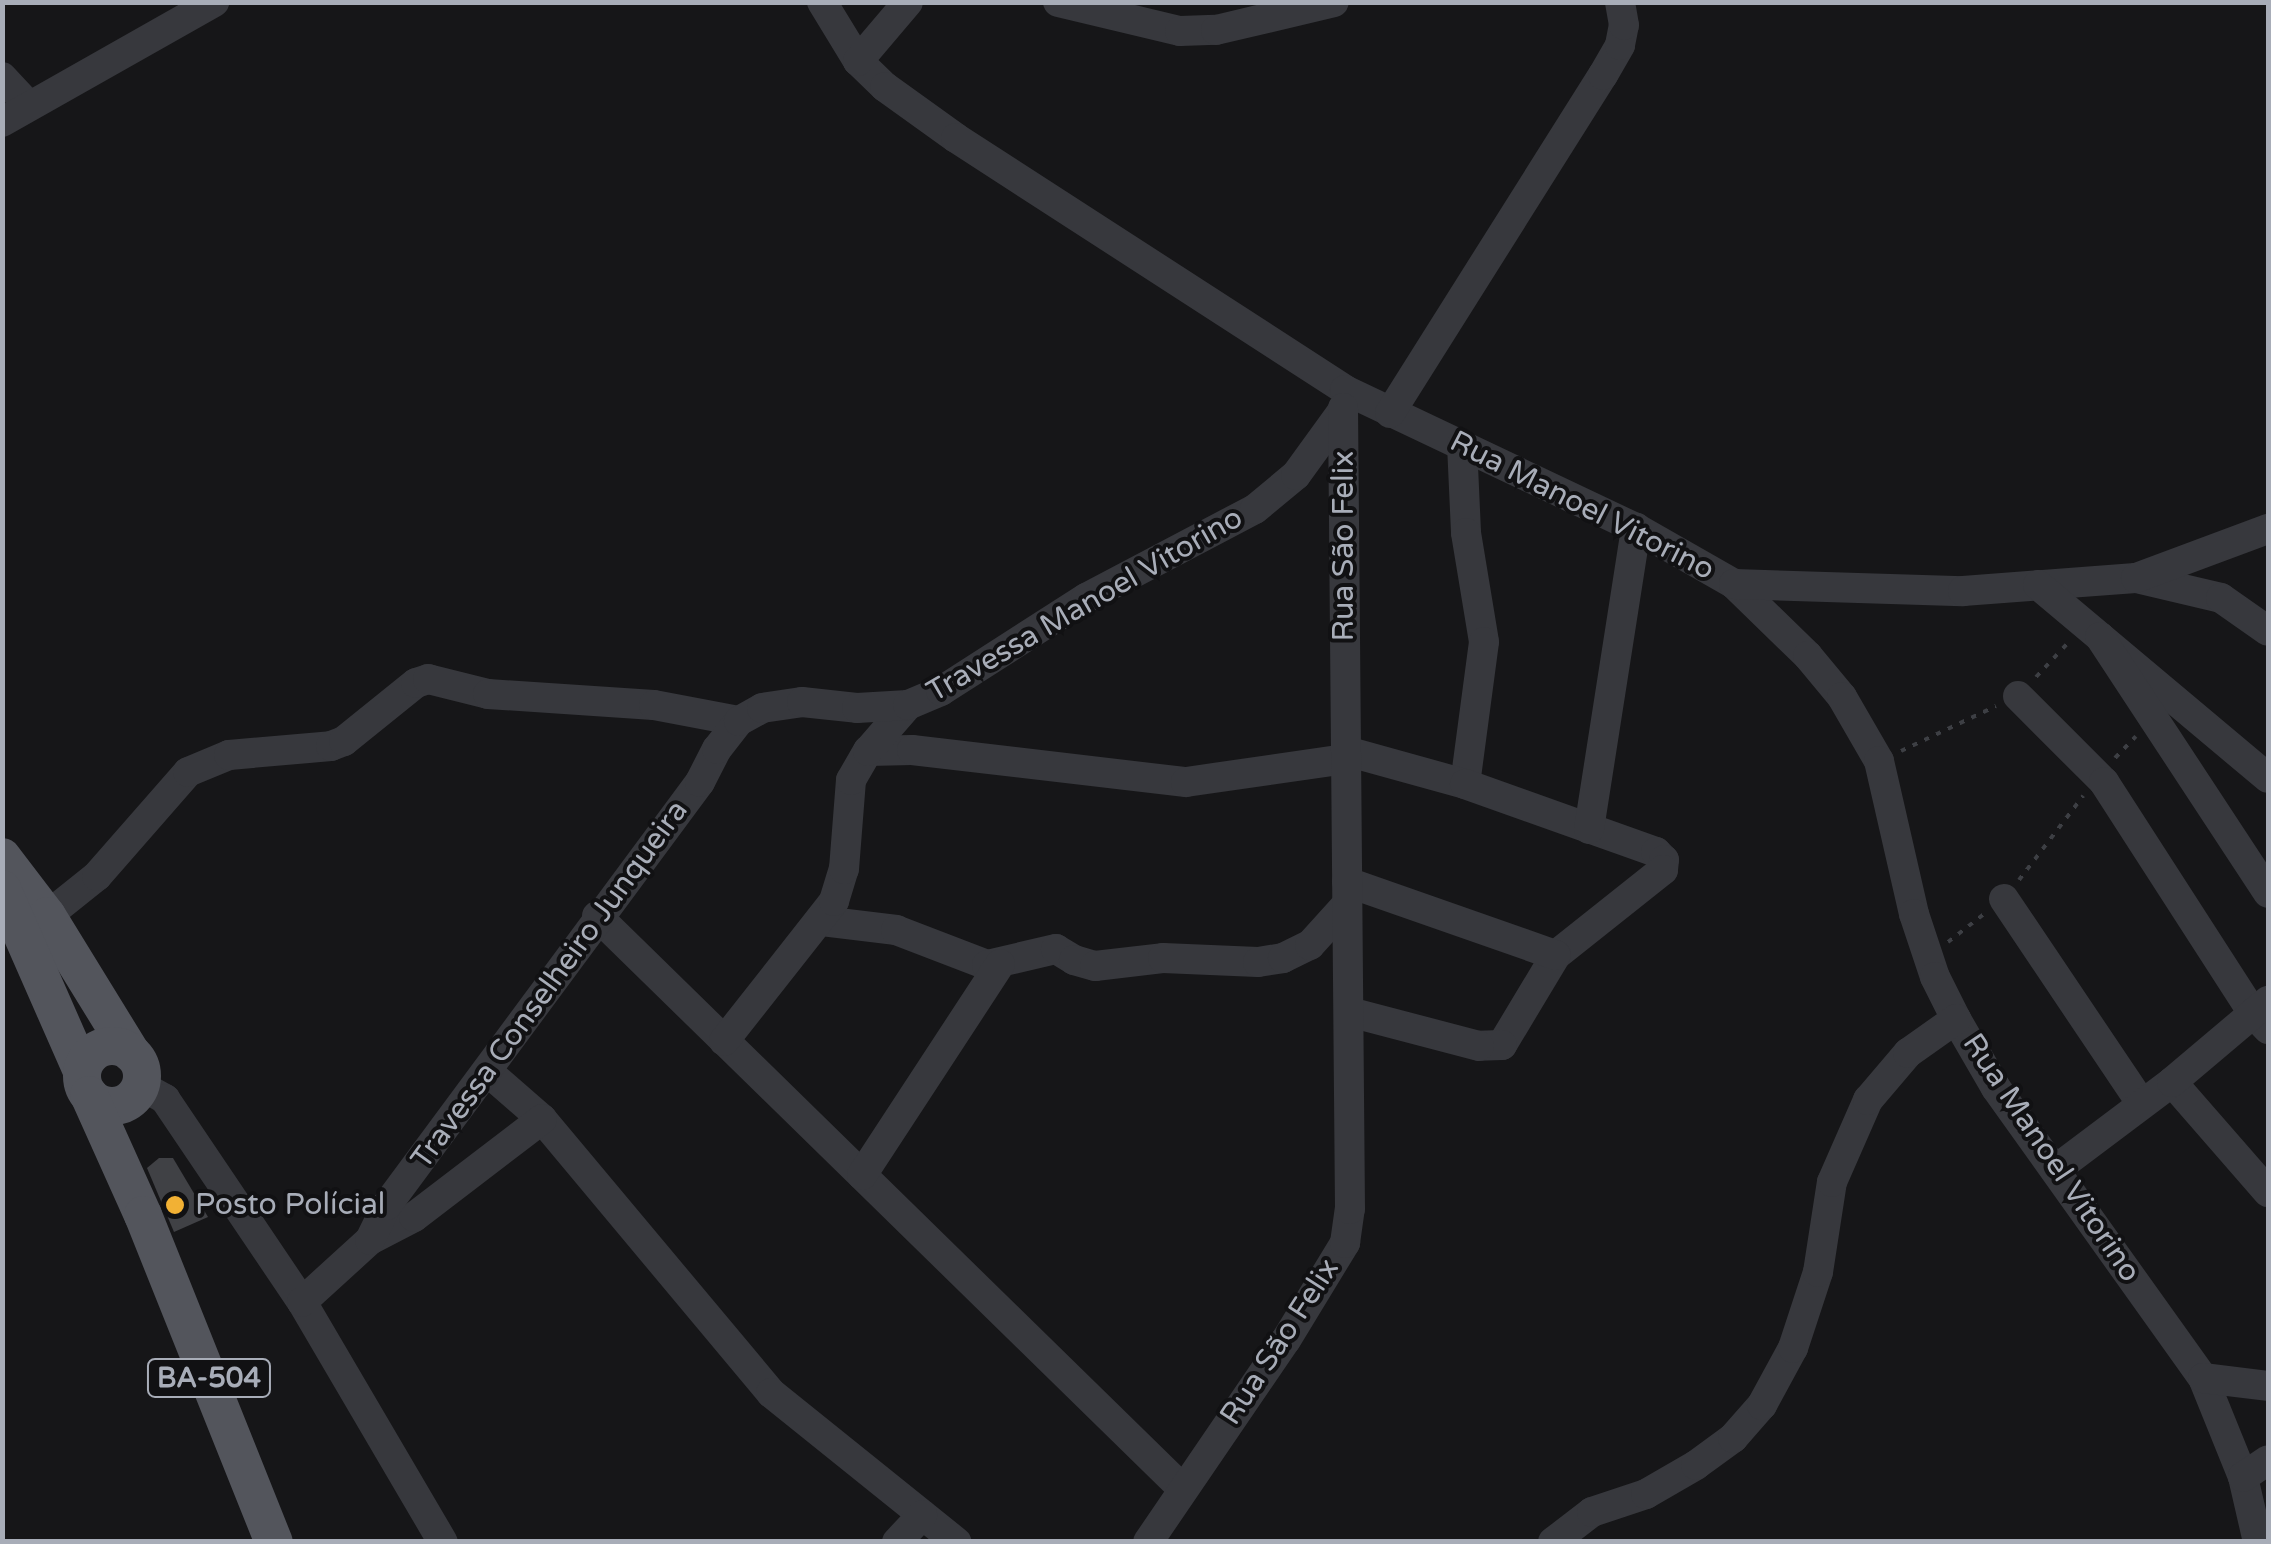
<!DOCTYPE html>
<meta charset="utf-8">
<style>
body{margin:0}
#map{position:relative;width:2271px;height:1544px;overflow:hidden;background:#161618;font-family:"Varela Round",sans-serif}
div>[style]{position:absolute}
.building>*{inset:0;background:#404145}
.path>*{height:4px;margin-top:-2px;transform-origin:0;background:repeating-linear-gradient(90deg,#3d3f44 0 5px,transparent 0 13px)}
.minor>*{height:30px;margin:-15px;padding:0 15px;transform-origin:15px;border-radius:15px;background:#37383d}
.major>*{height:38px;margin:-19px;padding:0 19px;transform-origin:19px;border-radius:19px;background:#53555c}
.major>.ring{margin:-19px;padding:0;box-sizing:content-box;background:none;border:38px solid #53555c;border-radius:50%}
.dots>*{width:28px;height:28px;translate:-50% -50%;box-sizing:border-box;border:5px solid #111113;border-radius:50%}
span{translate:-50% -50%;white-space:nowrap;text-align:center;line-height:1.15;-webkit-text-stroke:8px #111113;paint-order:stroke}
.shield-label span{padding:2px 8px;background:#111113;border:2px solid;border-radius:8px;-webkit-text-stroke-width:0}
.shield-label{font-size:28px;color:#a8adb8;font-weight:700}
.street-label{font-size:30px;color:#a8adb8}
.poi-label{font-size:30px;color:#a8adb8}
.left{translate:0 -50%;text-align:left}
.frame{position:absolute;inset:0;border:5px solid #a8adb8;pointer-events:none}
</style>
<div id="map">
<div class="building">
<div style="clip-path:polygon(159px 1158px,173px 1158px,208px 1217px,174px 1232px,147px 1168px)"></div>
</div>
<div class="path">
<div style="left:2036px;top:677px;width:45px;rotate:-46.8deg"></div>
<div style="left:1901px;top:751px;width:105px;rotate:-25.3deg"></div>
<div style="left:2115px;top:758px;width:30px;rotate:-46deg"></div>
<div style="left:2019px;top:880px;width:106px;rotate:-52.7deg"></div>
<div style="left:1948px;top:942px;width:46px;rotate:-37.9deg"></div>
</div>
<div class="minor">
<div style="left:822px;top:2px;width:69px;rotate:58.6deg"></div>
<div style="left:858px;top:61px;width:37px;rotate:44deg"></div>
<div style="left:885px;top:87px;width:87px;rotate:35.7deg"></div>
<div style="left:956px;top:138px;width:463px;rotate:32.9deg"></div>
<div style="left:1345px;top:390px;width:322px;rotate:25.4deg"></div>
<div style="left:1636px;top:528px;width:113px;rotate:29.7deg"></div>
<div style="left:1734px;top:584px;width:103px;rotate:44.2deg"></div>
<div style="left:1808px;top:656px;width:53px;rotate:50.3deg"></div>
<div style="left:1842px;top:697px;width:74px;rotate:60deg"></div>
<div style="left:1879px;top:761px;width:157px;rotate:77.1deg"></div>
<div style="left:1914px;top:914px;width:66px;rotate:71.6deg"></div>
<div style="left:1935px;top:977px;width:47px;rotate:63.4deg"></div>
<div style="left:1956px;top:1019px;width:80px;rotate:59.9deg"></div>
<div style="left:1996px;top:1088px;width:356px;rotate:54.5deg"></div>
<div style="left:2203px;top:1378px;width:107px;rotate:68deg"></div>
<div style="left:2243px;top:1477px;width:67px;rotate:77deg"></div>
<div style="left:1058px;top:2px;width:125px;rotate:13.4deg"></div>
<div style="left:1180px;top:31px;width:36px;rotate:-2deg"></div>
<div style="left:1216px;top:30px;width:121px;rotate:-13.3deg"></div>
<div style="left:858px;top:61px;width:77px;rotate:-49.7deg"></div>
<div style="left:2px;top:77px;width:38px;rotate:47deg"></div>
<div style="left:2px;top:122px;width:244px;rotate:-29.5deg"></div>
<div style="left:1390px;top:413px;width:400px;rotate:-57.8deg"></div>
<div style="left:1603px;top:75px;width:34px;rotate:-60deg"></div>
<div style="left:1620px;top:45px;width:20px;rotate:-79deg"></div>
<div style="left:1624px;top:25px;width:23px;rotate:-100deg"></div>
<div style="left:1462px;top:444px;width:89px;rotate:87.4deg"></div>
<div style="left:1466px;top:533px;width:110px;rotate:80.6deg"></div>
<div style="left:1484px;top:642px;width:143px;rotate:97.6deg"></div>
<div style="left:2136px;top:578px;width:87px;rotate:13.2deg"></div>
<div style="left:2221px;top:598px;width:57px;rotate:35.1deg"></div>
<div style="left:1734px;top:584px;width:229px;rotate:1.8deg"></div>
<div style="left:1963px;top:591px;width:173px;rotate:-4.3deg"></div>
<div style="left:2136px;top:578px;width:141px;rotate:-20.4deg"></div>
<div style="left:2038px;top:585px;width:300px;rotate:40deg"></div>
<div style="left:2100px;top:637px;width:306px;rotate:56.7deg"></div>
<div style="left:2018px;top:696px;width:122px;rotate:45deg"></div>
<div style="left:2104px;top:782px;width:275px;rotate:57.2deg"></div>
<div style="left:2253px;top:1013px;width:22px;rotate:47deg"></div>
<div style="left:868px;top:751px;width:44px;rotate:-1.3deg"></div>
<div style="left:912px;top:750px;width:276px;rotate:6.7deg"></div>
<div style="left:1186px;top:782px;width:162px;rotate:-8.2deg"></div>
<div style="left:1346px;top:751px;width:123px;rotate:15.5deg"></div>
<div style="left:1465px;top:784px;width:203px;rotate:19.6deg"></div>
<div style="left:1656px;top:852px;width:11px;rotate:45deg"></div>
<div style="left:1664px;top:860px;width:10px;rotate:96deg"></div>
<div style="left:1663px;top:870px;width:137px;rotate:141.5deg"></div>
<div style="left:1556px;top:955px;width:105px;rotate:121deg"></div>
<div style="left:1502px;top:1045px;width:23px;rotate:178deg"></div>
<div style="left:1479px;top:1046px;width:134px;rotate:-165.3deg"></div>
<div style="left:1589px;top:829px;width:305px;rotate:-81.1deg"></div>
<div style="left:1347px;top:882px;width:221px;rotate:19.3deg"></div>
<div style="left:2004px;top:899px;width:246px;rotate:56.1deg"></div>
<div style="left:47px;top:916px;width:64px;rotate:-38.7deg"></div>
<div style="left:97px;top:876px;width:138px;rotate:-48.8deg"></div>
<div style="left:188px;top:772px;width:44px;rotate:-22.5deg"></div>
<div style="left:229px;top:755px;width:102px;rotate:-5deg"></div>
<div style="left:331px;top:746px;width:14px;rotate:-21deg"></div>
<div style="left:344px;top:741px;width:92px;rotate:-38.9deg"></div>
<div style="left:416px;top:683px;width:13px;rotate:-18deg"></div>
<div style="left:428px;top:679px;width:62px;rotate:14deg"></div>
<div style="left:488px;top:694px;width:166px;rotate:3.8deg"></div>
<div style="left:654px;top:705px;width:86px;rotate:10.7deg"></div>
<div style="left:597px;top:916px;width:818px;rotate:44.36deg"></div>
<div style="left:822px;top:921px;width:75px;rotate:6.9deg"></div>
<div style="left:896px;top:930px;width:97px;rotate:21deg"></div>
<div style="left:987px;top:965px;width:71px;rotate:-13.1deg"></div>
<div style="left:1056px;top:949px;width:21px;rotate:31deg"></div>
<div style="left:1074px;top:960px;width:22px;rotate:16deg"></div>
<div style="left:1095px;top:966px;width:68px;rotate:-6.7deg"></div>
<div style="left:1163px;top:958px;width:95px;rotate:2.4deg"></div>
<div style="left:1258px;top:962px;width:25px;rotate:-9deg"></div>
<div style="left:1283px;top:958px;width:30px;rotate:-26deg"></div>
<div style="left:1310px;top:945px;width:55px;rotate:-47.9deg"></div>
<div style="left:724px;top:1041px;width:178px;rotate:-51.8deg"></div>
<div style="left:834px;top:901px;width:34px;rotate:-73deg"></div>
<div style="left:844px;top:869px;width:89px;rotate:-85.5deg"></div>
<div style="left:851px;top:780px;width:34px;rotate:-60deg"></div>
<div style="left:868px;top:751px;width:61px;rotate:-49deg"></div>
<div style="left:488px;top:1072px;width:72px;rotate:41deg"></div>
<div style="left:542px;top:1119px;width:357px;rotate:50.1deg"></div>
<div style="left:771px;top:1393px;width:238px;rotate:38.8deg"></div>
<div style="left:2172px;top:1082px;width:146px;rotate:48.9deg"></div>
<div style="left:140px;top:1085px;width:29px;rotate:29deg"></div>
<div style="left:165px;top:1099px;width:245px;rotate:56deg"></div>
<div style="left:302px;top:1302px;width:278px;rotate:59.6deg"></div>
<div style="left:2055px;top:1170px;width:146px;rotate:-36.9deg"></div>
<div style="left:2172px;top:1082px;width:126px;rotate:-40.2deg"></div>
<div style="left:862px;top:1175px;width:252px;rotate:-56.8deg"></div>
<div style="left:370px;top:1240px;width:50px;rotate:-27.6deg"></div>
<div style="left:414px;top:1217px;width:161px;rotate:-37.4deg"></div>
<div style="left:302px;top:1302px;width:92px;rotate:-42.4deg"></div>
<div style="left:370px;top:1240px;width:39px;rotate:-64deg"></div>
<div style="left:387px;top:1205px;width:526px;rotate:-53.5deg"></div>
<div style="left:700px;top:782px;width:37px;rotate:-63deg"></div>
<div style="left:717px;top:749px;width:36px;rotate:-52deg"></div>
<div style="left:739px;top:721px;width:26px;rotate:-29deg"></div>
<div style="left:762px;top:708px;width:40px;rotate:-8.5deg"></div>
<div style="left:802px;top:702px;width:55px;rotate:6.2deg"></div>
<div style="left:857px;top:708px;width:51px;rotate:-3.4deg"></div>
<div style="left:908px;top:705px;width:36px;rotate:-23deg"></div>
<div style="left:941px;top:691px;width:172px;rotate:-32.7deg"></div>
<div style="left:1086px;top:598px;width:191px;rotate:-27.8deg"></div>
<div style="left:1255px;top:509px;width:53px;rotate:-39.7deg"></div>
<div style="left:1296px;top:475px;width:80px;rotate:-54.1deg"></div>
<div style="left:2203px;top:1378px;width:65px;rotate:7deg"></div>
<div style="left:2243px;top:1477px;width:30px;rotate:-34deg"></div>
<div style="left:897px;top:1542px;width:37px;rotate:-47deg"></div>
<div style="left:1148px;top:1542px;width:245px;rotate:-55.7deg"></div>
<div style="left:1286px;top:1340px;width:114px;rotate:-58.7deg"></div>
<div style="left:1345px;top:1243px;width:34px;rotate:-82deg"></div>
<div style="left:1350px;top:1209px;width:801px;rotate:-90.5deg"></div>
<div style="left:1553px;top:1542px;width:49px;rotate:-37.6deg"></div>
<div style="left:1592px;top:1512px;width:57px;rotate:-18.4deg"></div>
<div style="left:1646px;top:1494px;width:58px;rotate:-30.1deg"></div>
<div style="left:1696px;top:1465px;width:46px;rotate:-36.1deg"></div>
<div style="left:1733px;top:1438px;width:44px;rotate:-48.7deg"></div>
<div style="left:1762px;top:1405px;width:65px;rotate:-61.5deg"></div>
<div style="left:1793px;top:1348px;width:80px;rotate:-71.8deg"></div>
<div style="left:1818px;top:1272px;width:91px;rotate:-81.2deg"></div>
<div style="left:1832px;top:1182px;width:90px;rotate:-66.3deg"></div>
<div style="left:1868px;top:1100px;width:62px;rotate:-49.6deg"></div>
<div style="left:1908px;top:1053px;width:59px;rotate:-35.3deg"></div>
</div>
<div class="major">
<div style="left:2px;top:857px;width:74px;rotate:52.7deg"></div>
<div style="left:47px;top:916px;width:162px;rotate:58.4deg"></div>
<div style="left:2px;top:889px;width:199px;rotate:66.3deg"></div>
<div class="ring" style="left:82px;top:1046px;width:22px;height:22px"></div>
<div style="left:89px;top:1095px;width:132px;rotate:65.8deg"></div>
<div style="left:143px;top:1215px;width:352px;rotate:68.2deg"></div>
</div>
<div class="dots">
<div style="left:175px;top:1205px;background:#f2b134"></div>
</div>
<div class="shield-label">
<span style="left:209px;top:1378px">BA-504</span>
</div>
<div class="street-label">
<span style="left:1582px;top:506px;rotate:27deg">Rua Manoel Vitorino</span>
<span style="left:1344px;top:546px;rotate:-90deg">Rua São Felix</span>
<span style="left:1085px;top:605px;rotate:-30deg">Travessa Manoel Vitorino</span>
<span style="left:550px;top:985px;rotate:-54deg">Travessa Conselheiro Junqueira</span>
<span style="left:2051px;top:1158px;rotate:56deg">Rua Manoel Vitorino</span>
<span style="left:1280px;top:1342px;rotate:-57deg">Rua São Felix</span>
</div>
<div class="poi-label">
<span class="left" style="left:195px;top:1205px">Posto Polícial</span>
</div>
<div class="frame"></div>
</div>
